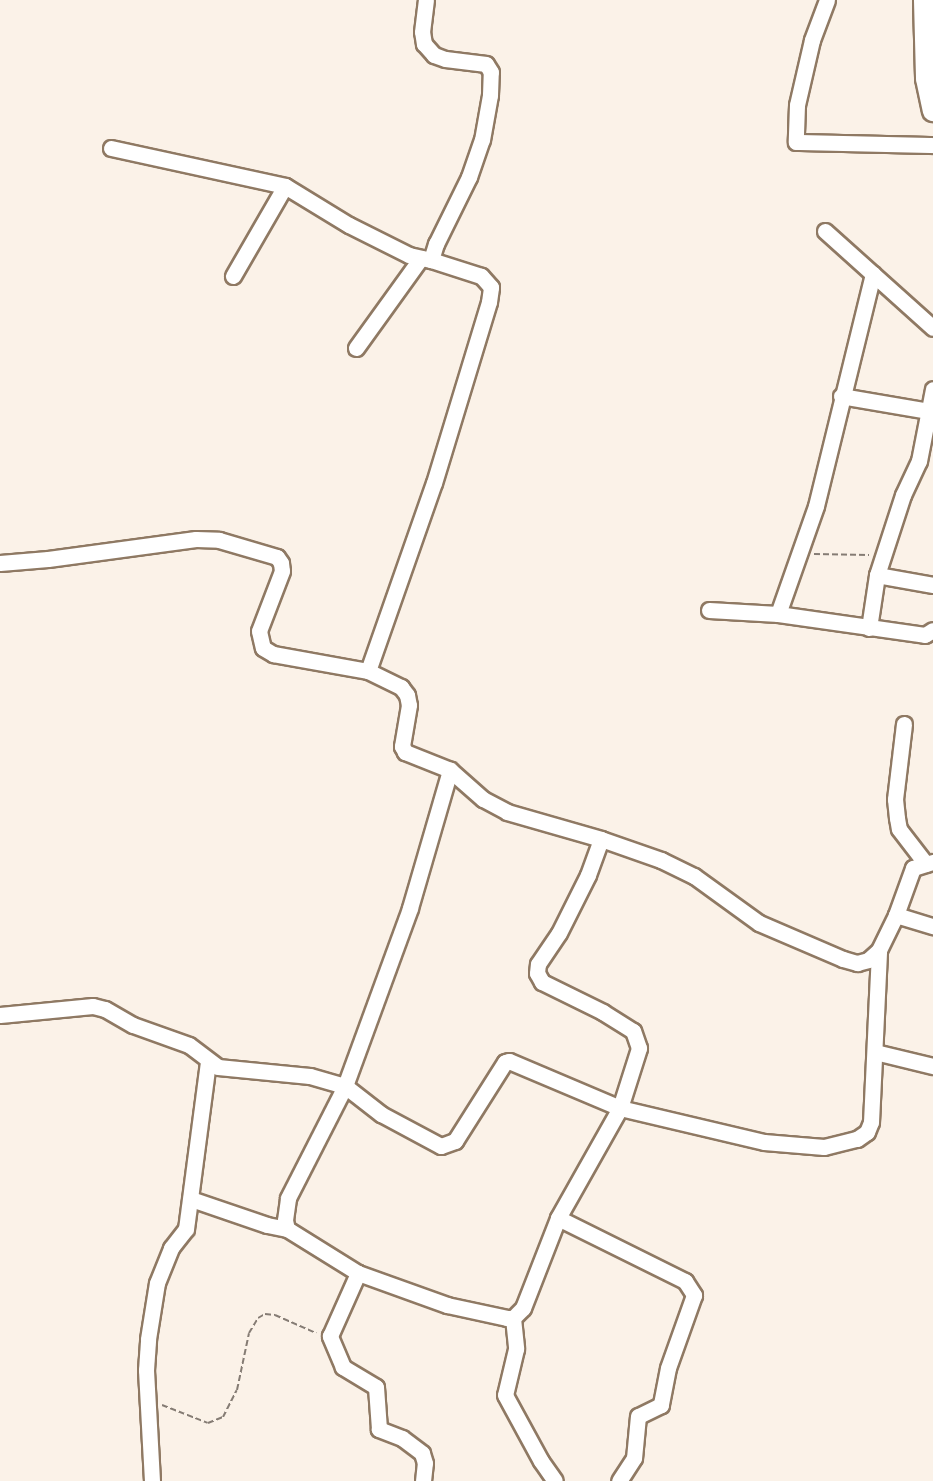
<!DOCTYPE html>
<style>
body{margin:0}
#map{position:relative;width:933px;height:1481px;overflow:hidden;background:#fbf2e8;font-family:Lora,serif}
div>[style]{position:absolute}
.path>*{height:2px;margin-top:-1px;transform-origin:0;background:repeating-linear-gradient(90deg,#857c74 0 6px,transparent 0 9px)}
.roads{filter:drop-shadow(2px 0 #8f7963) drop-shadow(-2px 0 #8f7963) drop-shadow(0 2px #8f7963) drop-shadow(0 -2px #8f7963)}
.street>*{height:15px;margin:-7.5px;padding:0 7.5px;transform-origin:7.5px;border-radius:7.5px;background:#fff}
.secondary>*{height:21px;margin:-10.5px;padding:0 10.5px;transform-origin:10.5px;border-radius:10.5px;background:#fff}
span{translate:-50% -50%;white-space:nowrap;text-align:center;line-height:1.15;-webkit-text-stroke:5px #fff;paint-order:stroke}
</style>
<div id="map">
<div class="path">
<div style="left:814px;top:554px;width:55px;rotate:1deg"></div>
<div style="left:162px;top:1405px;width:49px;rotate:21.4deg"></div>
<div style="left:208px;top:1423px;width:16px;rotate:-22deg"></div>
<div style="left:223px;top:1417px;width:30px;rotate:-63deg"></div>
<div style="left:237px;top:1390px;width:58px;rotate:-78.1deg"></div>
<div style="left:249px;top:1333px;width:17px;rotate:-59deg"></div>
<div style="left:258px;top:1318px;width:8px;rotate:-30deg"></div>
<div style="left:265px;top:1314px;width:10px;rotate:6deg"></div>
<div style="left:275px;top:1315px;width:45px;rotate:23.7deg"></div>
</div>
<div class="roads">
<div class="street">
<div style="left:827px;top:0;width:43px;rotate:110.6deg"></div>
<div style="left:812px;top:40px;width:67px;rotate:103deg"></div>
<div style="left:797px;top:105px;width:37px;rotate:92deg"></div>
<div style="left:796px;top:142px;width:137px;rotate:1.3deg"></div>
<div style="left:111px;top:148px;width:178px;rotate:12.3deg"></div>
<div style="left:285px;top:186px;width:75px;rotate:31.4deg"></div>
<div style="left:349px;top:225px;width:67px;rotate:26.6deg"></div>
<div style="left:409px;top:255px;width:23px;rotate:13deg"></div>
<div style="left:825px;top:231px;width:145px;rotate:41.9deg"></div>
<div style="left:233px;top:276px;width:104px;rotate:-60deg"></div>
<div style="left:356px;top:348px;width:111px;rotate:-54.2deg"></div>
<div style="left:841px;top:396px;width:89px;rotate:9.7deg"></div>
<div style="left:0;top:563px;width:48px;rotate:-4.8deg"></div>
<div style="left:48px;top:559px;width:149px;rotate:-7.7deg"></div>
<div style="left:196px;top:539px;width:23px;rotate:2deg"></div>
<div style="left:219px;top:540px;width:60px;rotate:16.3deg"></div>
<div style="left:277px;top:557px;width:7px;rotate:56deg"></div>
<div style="left:281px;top:563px;width:8px;rotate:83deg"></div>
<div style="left:282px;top:571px;width:64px;rotate:111deg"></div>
<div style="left:259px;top:631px;width:17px;rotate:77deg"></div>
<div style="left:263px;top:648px;width:12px;rotate:31deg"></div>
<div style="left:273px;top:654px;width:97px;rotate:10.1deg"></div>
<div style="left:368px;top:671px;width:37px;rotate:26deg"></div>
<div style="left:401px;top:687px;width:10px;rotate:53deg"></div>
<div style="left:407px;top:695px;width:10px;rotate:79deg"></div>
<div style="left:409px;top:705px;width:42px;rotate:99.7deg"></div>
<div style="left:402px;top:746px;width:7px;rotate:63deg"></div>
<div style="left:405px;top:752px;width:48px;rotate:21.8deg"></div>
<div style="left:450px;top:770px;width:44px;rotate:41.3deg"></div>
<div style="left:483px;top:799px;width:27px;rotate:28deg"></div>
<div style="left:507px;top:812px;width:98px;rotate:16deg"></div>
<div style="left:601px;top:839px;width:64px;rotate:19.3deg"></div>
<div style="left:661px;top:860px;width:37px;rotate:26deg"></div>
<div style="left:694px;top:876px;width:80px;rotate:35.9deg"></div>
<div style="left:759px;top:923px;width:91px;rotate:23.2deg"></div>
<div style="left:843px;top:959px;width:15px;rotate:16deg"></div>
<div style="left:857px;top:963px;width:11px;rotate:-15deg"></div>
<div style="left:868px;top:960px;width:15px;rotate:-42deg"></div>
<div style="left:879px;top:950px;width:39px;rotate:-64deg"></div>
<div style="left:896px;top:915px;width:50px;rotate:-70.1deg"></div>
<div style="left:913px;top:868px;width:21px;rotate:-17deg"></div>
<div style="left:877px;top:575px;width:57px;rotate:10.1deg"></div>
<div style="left:709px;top:610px;width:69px;rotate:3.3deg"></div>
<div style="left:778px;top:614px;width:148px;rotate:8.1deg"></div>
<div style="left:925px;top:635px;width:9px;rotate:-32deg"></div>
<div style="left:778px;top:614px;width:114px;rotate:-70.6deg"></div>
<div style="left:816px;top:506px;width:239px;rotate:-76.2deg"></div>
<div style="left:869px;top:628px;width:54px;rotate:-81.4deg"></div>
<div style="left:877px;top:575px;width:84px;rotate:-72deg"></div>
<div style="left:903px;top:495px;width:38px;rotate:-65deg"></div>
<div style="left:919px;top:461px;width:73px;rotate:-79deg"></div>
<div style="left:368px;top:671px;width:199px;rotate:-70.7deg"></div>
<div style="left:434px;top:483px;width:189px;rotate:-73.1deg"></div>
<div style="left:489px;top:302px;width:15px;rotate:-82deg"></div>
<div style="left:491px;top:287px;width:15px;rotate:-132deg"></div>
<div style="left:481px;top:276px;width:52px;rotate:-162.3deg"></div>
<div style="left:431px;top:260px;width:17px;rotate:-73deg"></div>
<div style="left:436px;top:244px;width:75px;rotate:-63.8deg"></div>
<div style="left:469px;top:177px;width:39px;rotate:-71deg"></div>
<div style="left:482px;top:140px;width:46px;rotate:-79.9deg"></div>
<div style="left:490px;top:95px;width:23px;rotate:-88deg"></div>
<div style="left:491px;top:72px;width:9px;rotate:-122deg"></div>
<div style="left:486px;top:64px;width:41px;rotate:-173deg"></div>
<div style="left:445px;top:59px;width:12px;rotate:-160deg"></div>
<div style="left:434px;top:55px;width:15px;rotate:-132deg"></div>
<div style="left:424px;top:44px;width:12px;rotate:-99deg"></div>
<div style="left:422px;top:32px;width:32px;rotate:-83deg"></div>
<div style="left:904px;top:724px;width:76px;rotate:96.8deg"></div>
<div style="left:895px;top:799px;width:19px;rotate:84deg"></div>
<div style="left:897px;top:818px;width:11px;rotate:80deg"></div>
<div style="left:899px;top:829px;width:44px;rotate:52.4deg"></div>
<div style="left:896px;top:915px;width:39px;rotate:17deg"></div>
<div style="left:0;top:1015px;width:93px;rotate:-5.5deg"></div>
<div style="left:93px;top:1006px;width:12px;rotate:14deg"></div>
<div style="left:105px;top:1009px;width:32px;rotate:30deg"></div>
<div style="left:133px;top:1025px;width:59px;rotate:19.7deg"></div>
<div style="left:189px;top:1045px;width:36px;rotate:37deg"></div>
<div style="left:218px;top:1067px;width:92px;rotate:5.6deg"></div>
<div style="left:310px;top:1076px;width:36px;rotate:16deg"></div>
<div style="left:345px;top:1086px;width:46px;rotate:37.9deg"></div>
<div style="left:381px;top:1114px;width:68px;rotate:28.1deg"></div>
<div style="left:441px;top:1146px;width:15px;rotate:-20deg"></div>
<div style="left:455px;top:1141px;width:93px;rotate:-57.7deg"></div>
<div style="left:505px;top:1062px;width:4px;rotate:-14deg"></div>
<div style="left:509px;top:1061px;width:121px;rotate:22.9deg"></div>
<div style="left:620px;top:1108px;width:148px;rotate:13.3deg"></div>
<div style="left:764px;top:1142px;width:60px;rotate:4.8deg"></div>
<div style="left:824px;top:1147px;width:34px;rotate:-14deg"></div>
<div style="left:857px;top:1139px;width:12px;rotate:-35deg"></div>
<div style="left:867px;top:1132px;width:11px;rotate:-68deg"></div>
<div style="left:871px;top:1122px;width:172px;rotate:-87.3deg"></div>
<div style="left:875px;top:1052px;width:60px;rotate:13.6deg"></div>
<div style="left:191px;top:1199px;width:80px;rotate:18.9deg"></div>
<div style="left:267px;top:1225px;width:20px;rotate:11deg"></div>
<div style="left:558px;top:1218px;width:142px;rotate:26.4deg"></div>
<div style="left:685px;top:1281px;width:17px;rotate:57deg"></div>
<div style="left:694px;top:1295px;width:77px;rotate:109.6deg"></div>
<div style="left:668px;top:1368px;width:38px;rotate:101deg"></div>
<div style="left:661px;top:1405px;width:25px;rotate:154deg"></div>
<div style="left:638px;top:1416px;width:42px;rotate:95.4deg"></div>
<div style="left:634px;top:1458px;width:27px;rotate:123deg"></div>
<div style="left:358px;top:1273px;width:84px;rotate:-148.2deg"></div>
<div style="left:287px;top:1229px;width:9px;rotate:-103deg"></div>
<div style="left:285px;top:1220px;width:22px;rotate:-82deg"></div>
<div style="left:288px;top:1198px;width:126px;rotate:-63deg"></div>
<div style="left:345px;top:1086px;width:189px;rotate:-69.9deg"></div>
<div style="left:410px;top:908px;width:144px;rotate:-73.8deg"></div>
<div style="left:513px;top:1318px;width:31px;rotate:84deg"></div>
<div style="left:516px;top:1349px;width:47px;rotate:103.4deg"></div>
<div style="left:505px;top:1395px;width:75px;rotate:61.4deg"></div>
<div style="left:541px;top:1461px;width:24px;rotate:55deg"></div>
<div style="left:152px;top:1481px;width:111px;rotate:-93.1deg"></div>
<div style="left:146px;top:1370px;width:31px;rotate:-86deg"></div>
<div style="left:148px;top:1339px;width:57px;rotate:-80.9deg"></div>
<div style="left:157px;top:1283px;width:38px;rotate:-68deg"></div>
<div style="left:171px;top:1248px;width:24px;rotate:-52deg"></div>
<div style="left:186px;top:1229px;width:169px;rotate:-82.5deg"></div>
<div style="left:423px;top:1481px;width:18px;rotate:-84deg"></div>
<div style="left:425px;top:1463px;width:10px;rotate:-107deg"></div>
<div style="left:422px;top:1453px;width:25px;rotate:-143deg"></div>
<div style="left:402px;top:1438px;width:25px;rotate:-159deg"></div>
<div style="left:379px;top:1429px;width:42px;rotate:-94.1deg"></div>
<div style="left:376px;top:1387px;width:39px;rotate:-149deg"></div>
<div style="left:343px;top:1367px;width:34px;rotate:-113deg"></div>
<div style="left:330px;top:1336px;width:69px;rotate:-66deg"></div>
<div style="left:358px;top:1273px;width:95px;rotate:19.8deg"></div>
<div style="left:447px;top:1305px;width:61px;rotate:12.2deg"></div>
<div style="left:507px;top:1318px;width:6px"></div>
<div style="left:513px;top:1318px;width:14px;rotate:-45deg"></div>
<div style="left:523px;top:1308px;width:97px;rotate:-68.7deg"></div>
<div style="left:558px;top:1218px;width:126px;rotate:-60.6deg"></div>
<div style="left:620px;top:1108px;width:63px;rotate:-72.4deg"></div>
<div style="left:639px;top:1048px;width:18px;rotate:-109deg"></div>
<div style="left:633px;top:1031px;width:36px;rotate:-148deg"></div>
<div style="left:603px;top:1012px;width:68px;rotate:-153.8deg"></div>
<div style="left:542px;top:982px;width:10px;rotate:-119deg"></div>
<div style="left:537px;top:973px;width:9px;rotate:-84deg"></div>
<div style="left:538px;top:964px;width:37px;rotate:-56deg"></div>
<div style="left:559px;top:933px;width:65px;rotate:-63.4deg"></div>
<div style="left:588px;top:875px;width:38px;rotate:-70deg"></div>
</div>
<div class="secondary">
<div style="left:924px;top:0;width:78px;rotate:88.5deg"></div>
<div style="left:926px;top:78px;width:33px;rotate:78deg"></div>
</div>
</div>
</div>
